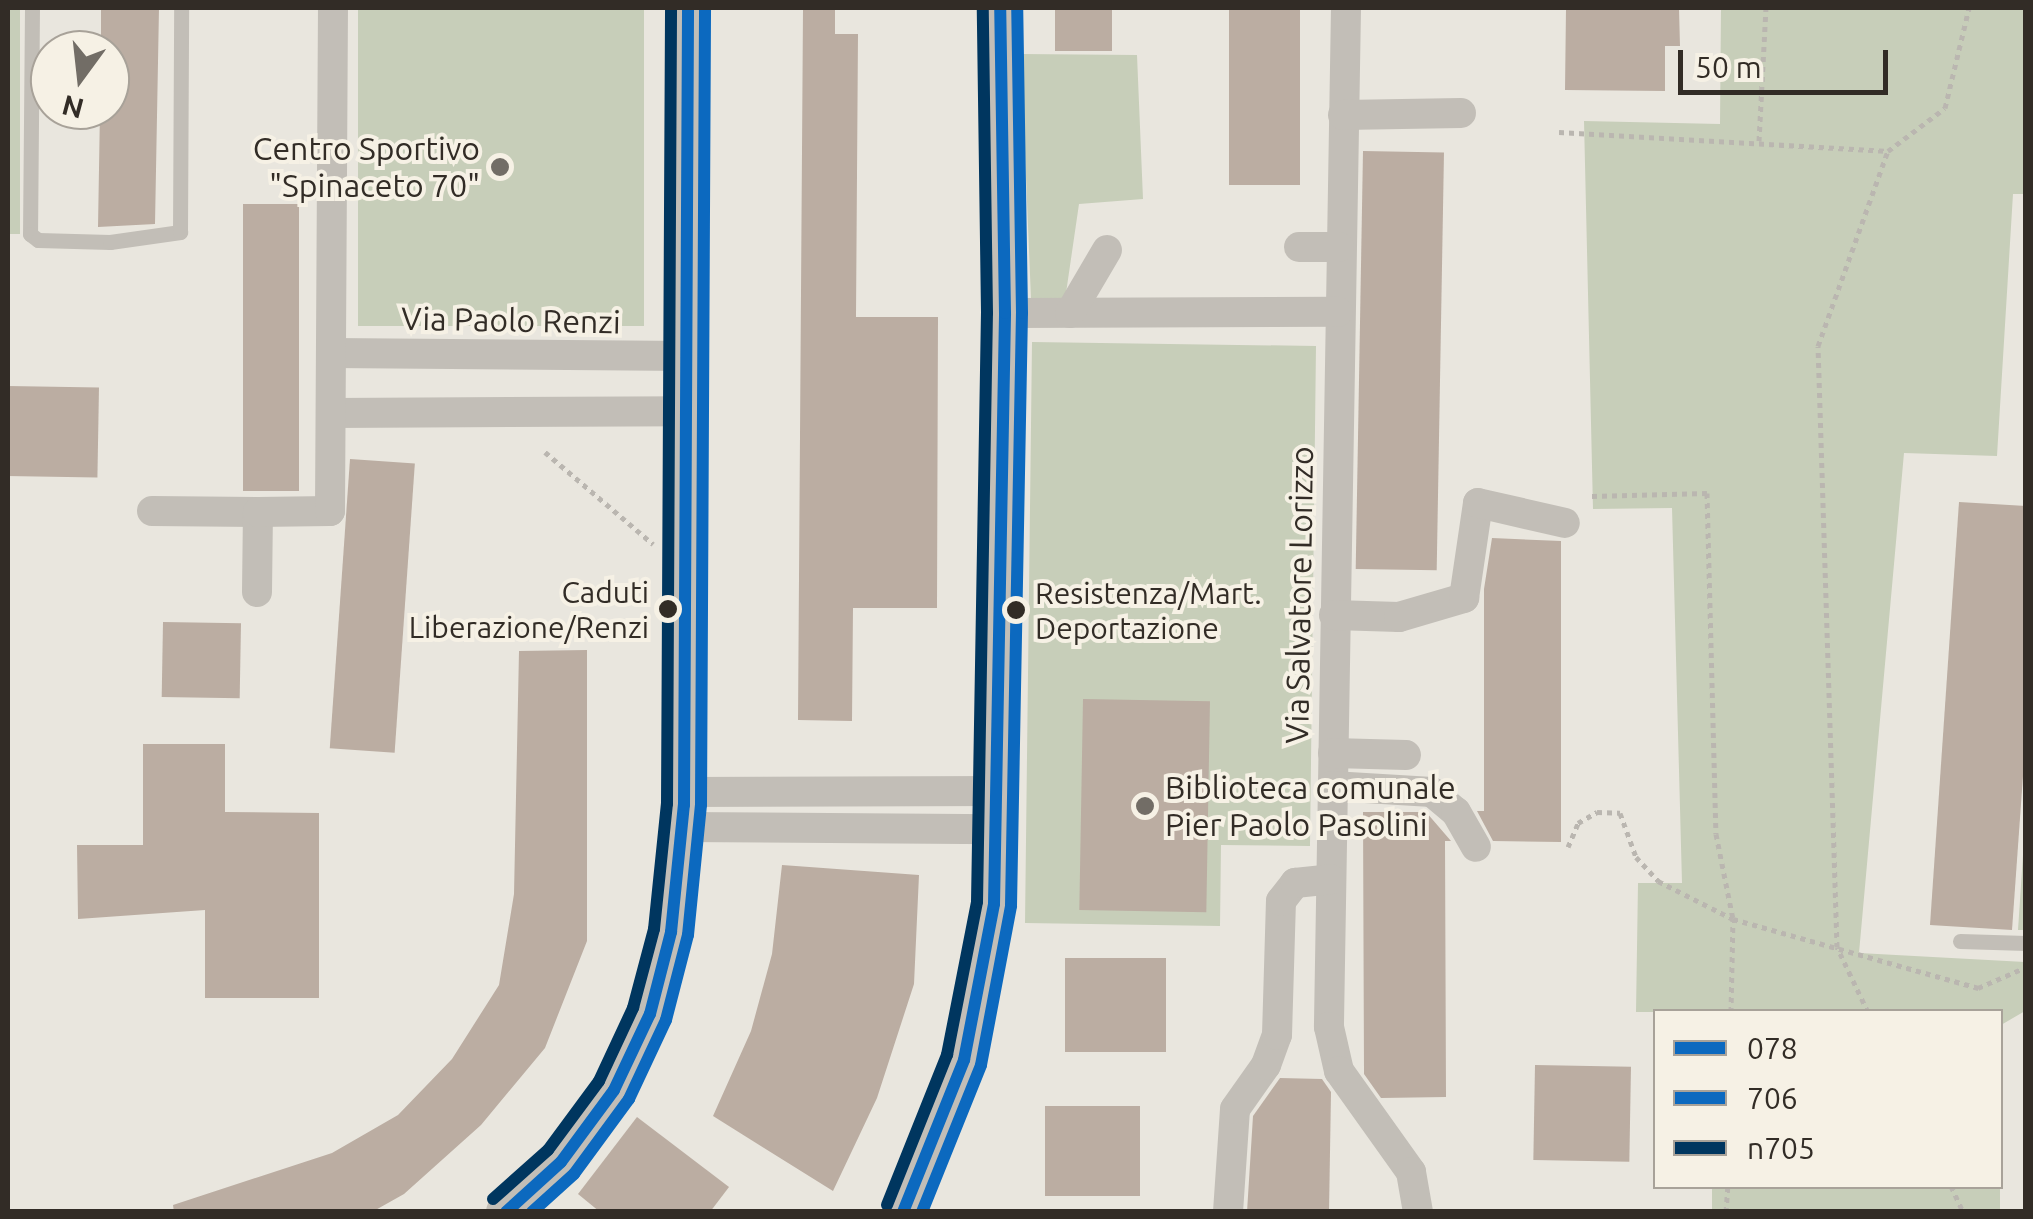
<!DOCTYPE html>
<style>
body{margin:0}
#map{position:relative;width:2033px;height:1219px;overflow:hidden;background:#e9e6de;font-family:Ubuntu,sans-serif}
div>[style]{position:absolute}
.green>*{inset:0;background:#c7ceb9;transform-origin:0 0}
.building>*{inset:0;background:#bbada2;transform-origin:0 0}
.path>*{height:5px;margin-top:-2.5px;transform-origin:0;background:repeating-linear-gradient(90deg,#bab6b0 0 5px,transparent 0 10px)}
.service>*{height:15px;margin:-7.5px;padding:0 7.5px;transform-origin:7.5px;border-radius:7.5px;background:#c2beb7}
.minor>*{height:30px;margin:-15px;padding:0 15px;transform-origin:15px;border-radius:15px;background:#c2beb7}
.tertiary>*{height:38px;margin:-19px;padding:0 19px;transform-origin:19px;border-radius:19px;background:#c2beb7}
.bus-1>*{height:12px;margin:-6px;padding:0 6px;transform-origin:6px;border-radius:6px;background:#0c69bf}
.bus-2>*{height:12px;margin:-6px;padding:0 6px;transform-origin:6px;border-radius:6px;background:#0c69bf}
.bus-3>*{height:12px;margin:-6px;padding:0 6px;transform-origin:6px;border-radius:6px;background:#00365f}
.dots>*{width:28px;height:28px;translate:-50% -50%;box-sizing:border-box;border:5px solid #f6f1e5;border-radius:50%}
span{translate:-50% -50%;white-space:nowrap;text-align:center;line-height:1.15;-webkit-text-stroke:8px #f6f1e5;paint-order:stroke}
.bus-label{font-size:30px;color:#322c26}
.right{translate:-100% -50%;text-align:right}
.left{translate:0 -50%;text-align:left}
.poi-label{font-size:32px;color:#322c26}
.street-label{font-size:32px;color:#322c26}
.frame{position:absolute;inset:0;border:10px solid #322c26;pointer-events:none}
.legend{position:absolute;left:1653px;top:1009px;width:350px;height:180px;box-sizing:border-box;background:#f6f1e5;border:2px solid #a8a299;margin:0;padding:12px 18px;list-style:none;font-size:30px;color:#322c26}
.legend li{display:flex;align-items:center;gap:20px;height:50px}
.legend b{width:50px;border:2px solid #a8a299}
.north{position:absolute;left:30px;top:30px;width:100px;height:100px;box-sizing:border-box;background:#f6f1e5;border:2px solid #a8a299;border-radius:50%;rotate:195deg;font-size:28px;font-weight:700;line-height:40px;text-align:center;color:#322c26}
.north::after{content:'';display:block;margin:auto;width:35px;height:45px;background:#726d66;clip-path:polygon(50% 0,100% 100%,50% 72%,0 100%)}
.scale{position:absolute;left:1678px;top:50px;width:210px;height:45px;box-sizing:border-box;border:5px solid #322c26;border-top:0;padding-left:12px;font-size:30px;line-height:35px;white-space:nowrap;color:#322c26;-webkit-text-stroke:8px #f6f1e5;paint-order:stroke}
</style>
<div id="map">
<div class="green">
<div style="left:8px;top:8px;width:12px;height:226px"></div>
<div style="left:358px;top:8px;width:286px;height:318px"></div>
<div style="clip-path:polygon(1721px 8px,2025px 8px,2025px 194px,2013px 194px,1997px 456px,1904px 453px,1859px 953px,2025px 962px,2025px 1011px,2001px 1025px,2000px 1012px,1636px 1012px,1638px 883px,1682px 883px,1672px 508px,1593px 509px,1584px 121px,1720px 124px)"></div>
<div style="clip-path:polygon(1021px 54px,1137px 55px,1143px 199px,1079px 204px,1065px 300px,1031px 299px)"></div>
<div style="clip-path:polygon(1032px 342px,1316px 346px,1310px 846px,1221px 845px,1220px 926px,1025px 923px)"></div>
<div style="clip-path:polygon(2025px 825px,2025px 930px,2018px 930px)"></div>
<div style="left:1712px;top:1186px;width:288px;height:27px"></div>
</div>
<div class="building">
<div style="clip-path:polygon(101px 8px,159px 8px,155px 224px,98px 227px,100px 110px,110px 110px,110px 50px,101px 50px)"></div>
<div style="clip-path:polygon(803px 8px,835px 8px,835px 34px,858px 34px,856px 317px,938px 317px,937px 608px,853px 608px,852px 721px,798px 720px)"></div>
<div style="left:1055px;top:8px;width:57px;height:43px"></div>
<div style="left:1229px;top:8px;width:71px;height:177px"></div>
<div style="clip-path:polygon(1566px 8px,1679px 8px,1680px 46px,1665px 46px,1665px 91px,1565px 90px)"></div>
<div style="left:1363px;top:151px;width:81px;height:418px;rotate:1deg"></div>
<div style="left:299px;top:204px;width:287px;height:56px;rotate:90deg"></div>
<div style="left:8px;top:386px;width:91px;height:90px;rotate:1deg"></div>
<div style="left:350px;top:459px;width:65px;height:290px;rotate:4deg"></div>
<div style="clip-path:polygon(1959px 502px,2026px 506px,2026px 734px,2012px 930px,1930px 925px)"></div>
<div style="clip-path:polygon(1492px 538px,1561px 541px,1561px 842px,1493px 841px,1477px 811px,1484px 811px,1484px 589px)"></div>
<div style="left:163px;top:622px;width:78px;height:75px;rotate:1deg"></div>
<div style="clip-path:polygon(587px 650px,587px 941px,545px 1048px,481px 1125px,404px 1194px,372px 1212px,174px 1212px,173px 1205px,332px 1153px,398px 1115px,452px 1059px,499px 985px,514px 894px,519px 651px)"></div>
<div style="left:1083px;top:699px;width:127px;height:211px;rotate:1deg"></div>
<div style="clip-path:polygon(143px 744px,225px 744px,225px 812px,319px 813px,319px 998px,205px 998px,205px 910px,78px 919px,77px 845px,143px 845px)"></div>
<div style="clip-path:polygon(1363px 812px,1426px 812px,1451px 841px,1445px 841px,1446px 1097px,1381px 1098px,1364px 1074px)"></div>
<div style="clip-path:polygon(782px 865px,919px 875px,914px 984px,877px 1098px,833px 1191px,713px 1116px,751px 1031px,772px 954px)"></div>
<div style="left:1065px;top:958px;width:101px;height:94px"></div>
<div style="left:1535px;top:1065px;width:96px;height:95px;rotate:1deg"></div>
<div style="clip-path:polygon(1280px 1078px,1322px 1079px,1331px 1092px,1329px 1212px,1247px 1212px,1253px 1116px)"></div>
<div style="left:1045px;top:1106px;width:95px;height:90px"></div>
<div style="clip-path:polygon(637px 1117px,729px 1187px,710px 1212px,600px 1212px,578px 1194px)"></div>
</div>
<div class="path">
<div style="left:1559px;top:132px;width:330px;rotate:3.3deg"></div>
<div style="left:1759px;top:141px;width:133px;rotate:-87deg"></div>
<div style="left:545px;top:452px;width:142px;rotate:40.4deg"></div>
<div style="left:1592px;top:496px;width:115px;rotate:-1.5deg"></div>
<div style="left:1707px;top:493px;width:341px;rotate:88.5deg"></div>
<div style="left:1716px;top:834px;width:87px;rotate:78.7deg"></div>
<div style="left:1568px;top:847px;width:26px;rotate:-67deg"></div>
<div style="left:1578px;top:823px;width:22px;rotate:-30deg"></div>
<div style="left:1597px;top:812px;width:23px;rotate:2deg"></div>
<div style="left:1620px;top:813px;width:47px;rotate:70deg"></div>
<div style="left:1636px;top:857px;width:33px;rotate:47deg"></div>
<div style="left:1658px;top:881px;width:84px;rotate:26.9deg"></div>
<div style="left:1731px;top:1012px;width:93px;rotate:-88.8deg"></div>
<div style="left:1733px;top:919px;width:255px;rotate:15.7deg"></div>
<div style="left:1978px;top:988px;width:52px;rotate:-23.6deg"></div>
<div style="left:1868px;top:1012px;width:72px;rotate:-115.5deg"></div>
<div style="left:1837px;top:947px;width:601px;rotate:-91.81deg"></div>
<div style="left:1818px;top:346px;width:207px;rotate:-70.3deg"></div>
<div style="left:1888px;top:151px;width:71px;rotate:-37deg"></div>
<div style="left:1945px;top:108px;width:103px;rotate:-76.5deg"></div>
<div style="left:1951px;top:1186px;width:29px;rotate:65deg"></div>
<div style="left:1726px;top:1212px;width:26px;rotate:-86deg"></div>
</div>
<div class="service">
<div style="left:32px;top:8px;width:226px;rotate:90.5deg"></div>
<div style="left:30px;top:234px;width:10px;rotate:37deg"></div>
<div style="left:38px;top:240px;width:72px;rotate:1.6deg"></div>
<div style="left:110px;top:242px;width:71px;rotate:-8.1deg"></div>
<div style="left:180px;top:232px;width:224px;rotate:-89.7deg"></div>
<div style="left:1960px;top:941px;width:66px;rotate:1.7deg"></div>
</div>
<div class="minor">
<div style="left:1346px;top:8px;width:1019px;rotate:90.96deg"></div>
<div style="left:1329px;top:1027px;width:45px;rotate:77.2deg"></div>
<div style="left:1339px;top:1071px;width:124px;rotate:54.5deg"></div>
<div style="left:1411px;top:1172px;width:41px;rotate:80.1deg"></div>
<div style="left:1343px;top:115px;width:118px;rotate:-1deg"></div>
<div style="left:1299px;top:247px;width:40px"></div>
<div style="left:1005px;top:313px;width:333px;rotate:-0.2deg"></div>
<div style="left:1070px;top:313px;width:73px;rotate:-59.6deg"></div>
<div style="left:333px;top:353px;width:354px;rotate:0.5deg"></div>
<div style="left:333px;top:413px;width:354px;rotate:-0.3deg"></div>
<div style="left:152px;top:511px;width:106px;rotate:0.5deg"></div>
<div style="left:257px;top:592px;width:80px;rotate:-89.3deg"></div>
<div style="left:258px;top:512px;width:72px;rotate:-0.8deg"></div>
<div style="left:330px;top:511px;width:503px;rotate:-89.66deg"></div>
<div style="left:1334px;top:615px;width:65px;rotate:1.8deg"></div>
<div style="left:1399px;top:617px;width:68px;rotate:-16.3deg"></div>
<div style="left:1464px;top:598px;width:96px;rotate:-81.6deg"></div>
<div style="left:1478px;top:503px;width:89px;rotate:12.9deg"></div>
<div style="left:1333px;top:753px;width:73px;rotate:1.6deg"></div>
<div style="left:1332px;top:786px;width:100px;rotate:3.4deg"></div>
<div style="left:1432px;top:792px;width:31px;rotate:40deg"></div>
<div style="left:1456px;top:812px;width:40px;rotate:60.3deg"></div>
<div style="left:684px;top:792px;width:315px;rotate:-0.2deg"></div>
<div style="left:683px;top:827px;width:315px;rotate:0.4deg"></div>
<div style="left:1228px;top:1212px;width:103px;rotate:-86.1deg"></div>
<div style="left:1235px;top:1109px;width:54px;rotate:-54.8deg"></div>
<div style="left:1266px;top:1065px;width:32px;rotate:-70deg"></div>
<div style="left:1277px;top:1035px;width:134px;rotate:-88.3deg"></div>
<div style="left:1281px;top:901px;width:23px;rotate:-52deg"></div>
<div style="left:1295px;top:883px;width:36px;rotate:-6deg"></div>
</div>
<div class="tertiary">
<div style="left:505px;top:1212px;width:75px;rotate:-41.8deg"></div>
<div style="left:561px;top:1162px;width:89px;rotate:-53.6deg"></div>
<div style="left:614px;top:1090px;width:84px;rotate:-64.7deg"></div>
<div style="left:650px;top:1014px;width:85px;rotate:-75.6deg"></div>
<div style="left:671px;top:932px;width:128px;rotate:-84.2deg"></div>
<div style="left:684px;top:805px;width:797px;rotate:-89.71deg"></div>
<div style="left:903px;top:1212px;width:164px;rotate:-68.1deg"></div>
<div style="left:964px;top:1060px;width:159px;rotate:-79.1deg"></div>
<div style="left:994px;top:904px;width:591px;rotate:-88.93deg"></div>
<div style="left:1005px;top:313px;width:305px;rotate:-90.9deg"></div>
</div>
<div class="bus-1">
<div style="left:506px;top:1212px;width:74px;rotate:-42.3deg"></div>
<div style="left:561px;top:1162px;width:89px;rotate:-53.6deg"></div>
<div style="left:614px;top:1090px;width:84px;rotate:-64.7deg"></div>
<div style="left:650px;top:1014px;width:85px;rotate:-75.6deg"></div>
<div style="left:671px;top:932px;width:128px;rotate:-84.2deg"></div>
<div style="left:684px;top:805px;width:797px;rotate:-89.71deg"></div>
<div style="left:903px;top:1212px;width:164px;rotate:-68.1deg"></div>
<div style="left:964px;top:1060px;width:159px;rotate:-79.1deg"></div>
<div style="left:994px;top:904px;width:591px;rotate:-88.93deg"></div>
<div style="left:1005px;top:313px;width:305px;rotate:-90.9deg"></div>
</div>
<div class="bus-2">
<div style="left:532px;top:1212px;width:57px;rotate:-42.1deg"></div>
<div style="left:574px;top:1174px;width:93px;rotate:-53.7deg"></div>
<div style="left:629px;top:1099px;width:87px;rotate:-64.9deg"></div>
<div style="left:666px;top:1020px;width:88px;rotate:-75.5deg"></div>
<div style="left:688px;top:935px;width:131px;rotate:-84.3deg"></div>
<div style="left:701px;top:805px;width:797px;rotate:-89.71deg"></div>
<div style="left:922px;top:1212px;width:158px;rotate:-68.1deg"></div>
<div style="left:981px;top:1065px;width:162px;rotate:-79.3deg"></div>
<div style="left:1011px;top:906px;width:593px;rotate:-88.94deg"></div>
<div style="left:1022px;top:313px;width:305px;rotate:-90.9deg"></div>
</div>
<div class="bus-3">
<div style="left:493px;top:1199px;width:74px;rotate:-41.7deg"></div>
<div style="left:548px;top:1150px;width:86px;rotate:-53.5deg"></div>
<div style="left:599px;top:1081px;width:81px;rotate:-65deg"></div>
<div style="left:633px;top:1008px;width:82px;rotate:-75.1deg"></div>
<div style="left:654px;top:929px;width:126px;rotate:-84.1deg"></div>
<div style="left:667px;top:804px;width:796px;rotate:-89.71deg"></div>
<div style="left:887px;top:1205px;width:162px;rotate:-68.2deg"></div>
<div style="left:947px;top:1055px;width:156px;rotate:-78.9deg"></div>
<div style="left:977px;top:902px;width:589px;rotate:-89.03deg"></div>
<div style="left:987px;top:313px;width:305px;rotate:-90.8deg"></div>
</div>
<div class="dots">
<div style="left:500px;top:167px;background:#726d66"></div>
<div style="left:668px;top:609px;background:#322c26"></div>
<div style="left:1016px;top:610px;background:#322c26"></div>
<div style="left:1145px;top:806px;background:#726d66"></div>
</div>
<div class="bus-label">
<span class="right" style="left:649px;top:609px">Caduti<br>Liberazione/Renzi</span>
<span class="left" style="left:1035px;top:610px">Resistenza/Mart.<br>Deportazione</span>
</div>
<div class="poi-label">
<span class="right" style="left:480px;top:167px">Centro Sportivo<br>"Spinaceto 70"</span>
<span class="left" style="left:1165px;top:806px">Biblioteca comunale<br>Pier Paolo Pasolini</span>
</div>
<div class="street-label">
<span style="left:511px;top:320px;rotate:1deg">Via Paolo Renzi</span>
<span style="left:1299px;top:595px;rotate:-89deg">Via Salvatore Lorizzo</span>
</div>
<div class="frame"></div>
<ul class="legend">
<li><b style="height:12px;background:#0c69bf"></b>078</li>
<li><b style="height:12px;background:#0c69bf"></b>706</li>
<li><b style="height:12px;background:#00365f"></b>n705</li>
</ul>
<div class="north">N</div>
<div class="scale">50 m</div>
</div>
